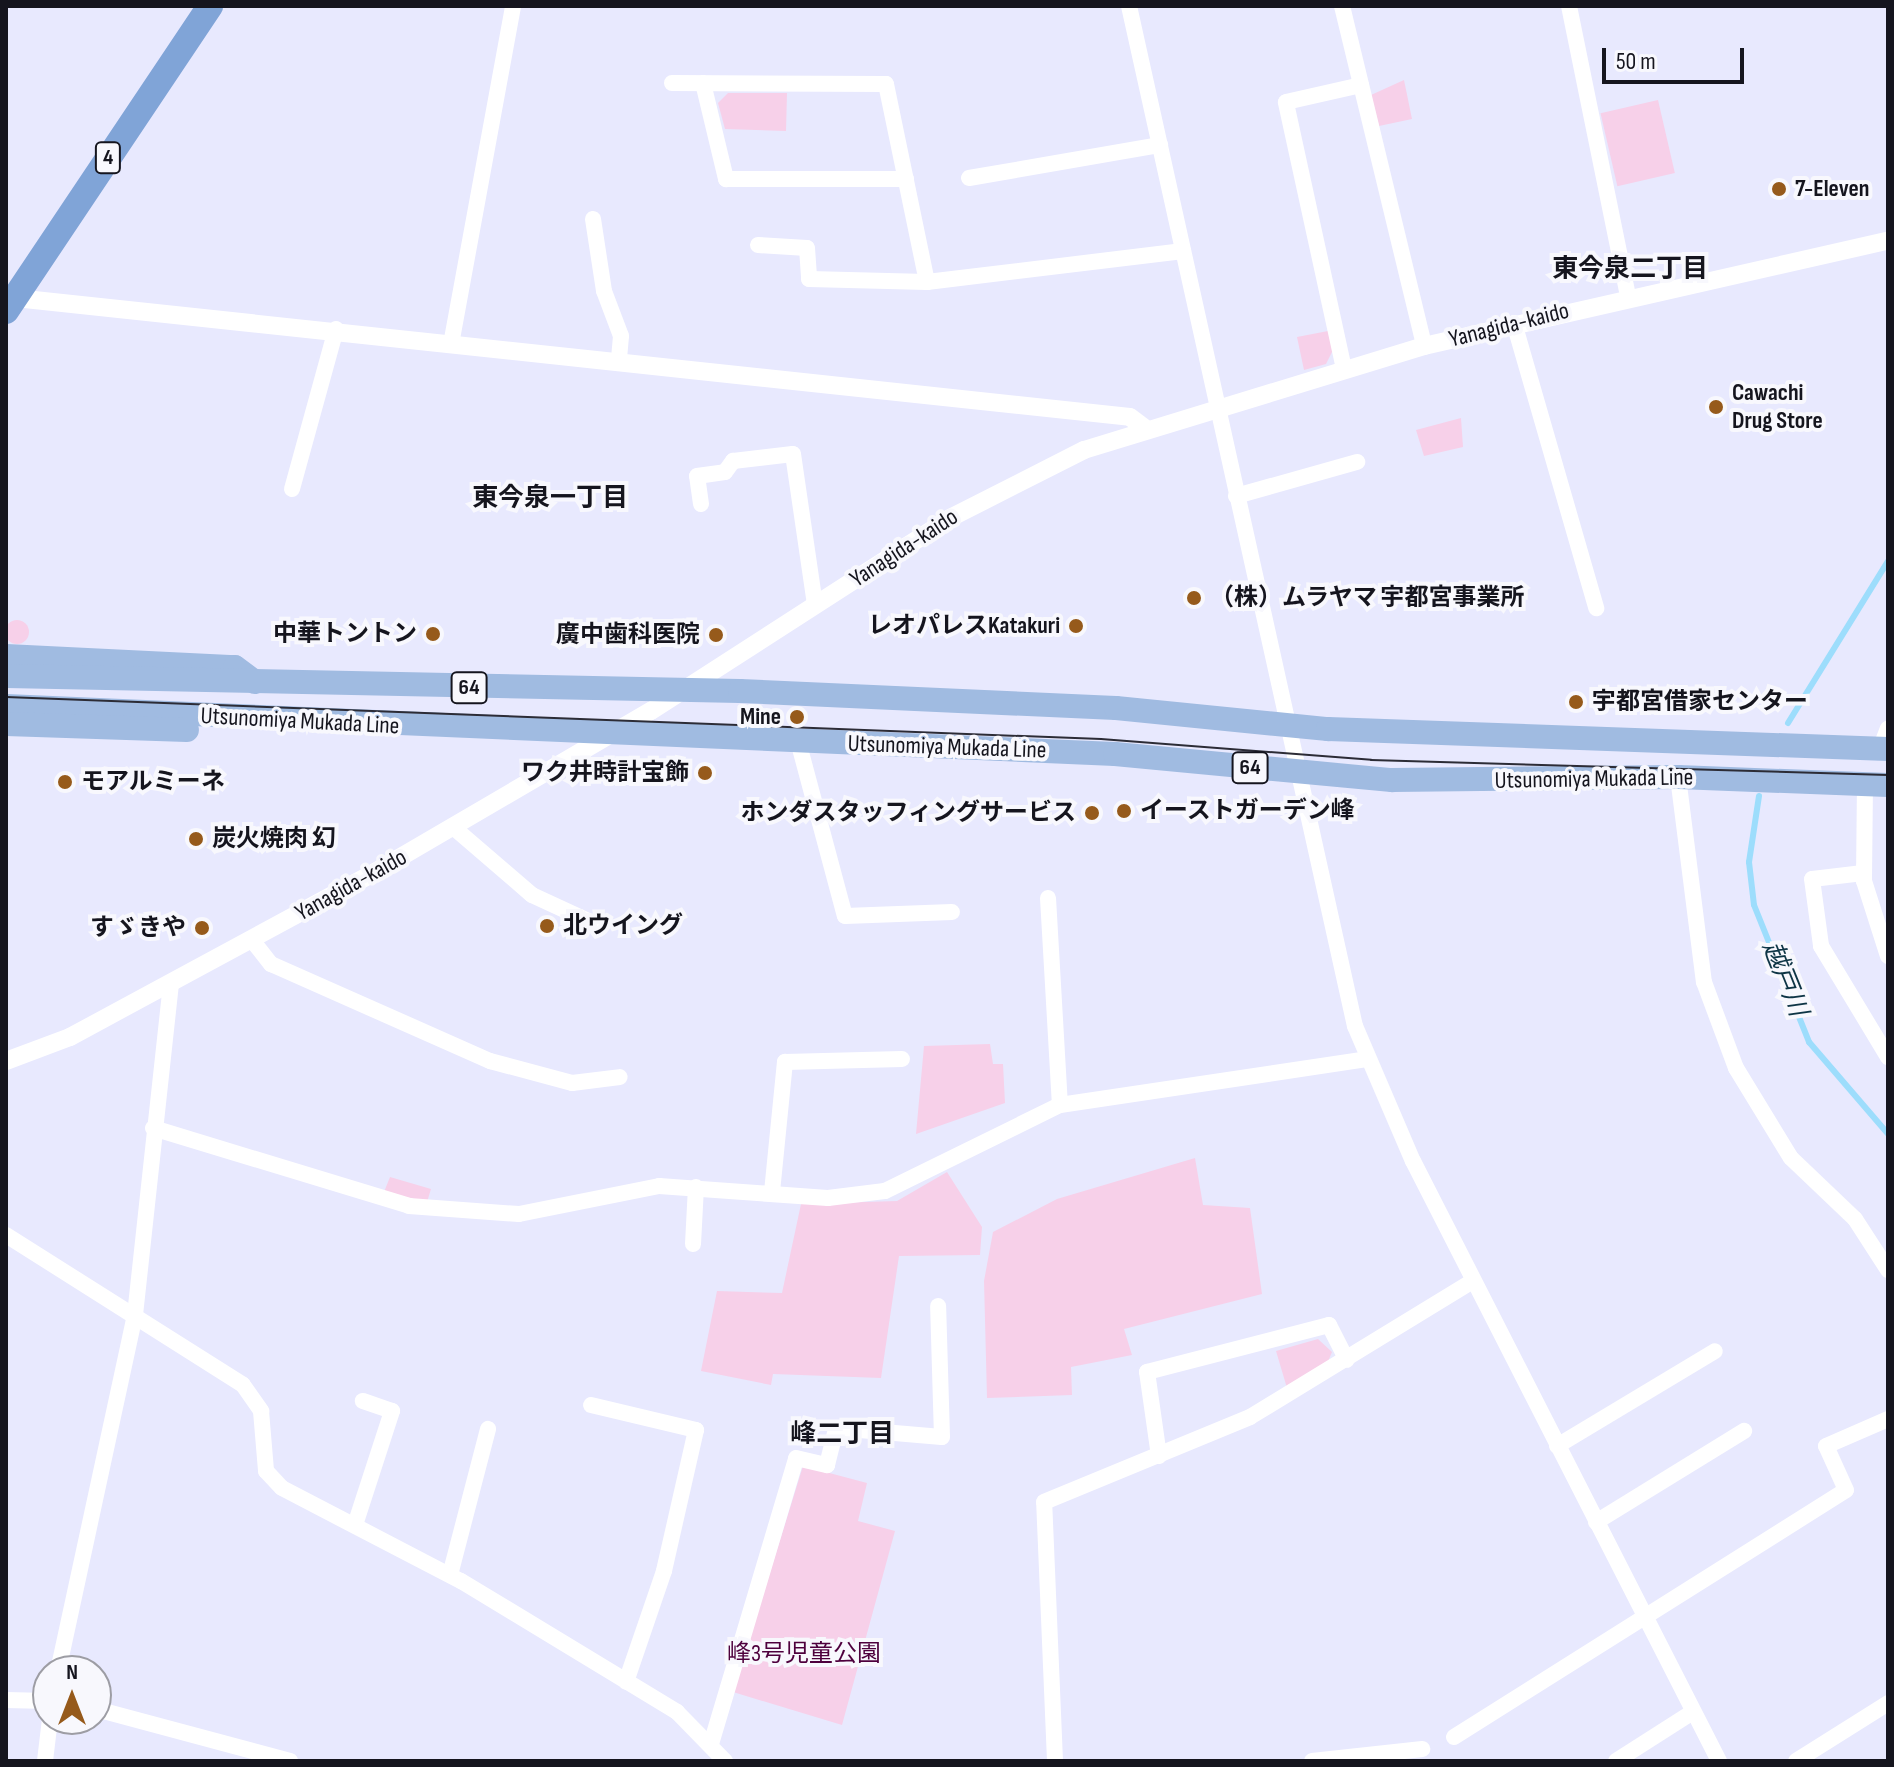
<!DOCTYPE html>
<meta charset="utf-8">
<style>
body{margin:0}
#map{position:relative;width:1894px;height:1767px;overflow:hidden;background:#e8e9fe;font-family:"Sofia Sans Condensed","Noto Sans JP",sans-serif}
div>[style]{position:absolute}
.green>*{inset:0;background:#f7d0e9;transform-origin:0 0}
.round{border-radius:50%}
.stream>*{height:6px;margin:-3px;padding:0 3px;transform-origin:3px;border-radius:3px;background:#9dddfc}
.minor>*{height:16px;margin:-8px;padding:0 8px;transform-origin:8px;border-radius:8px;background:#fff}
.tertiary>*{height:18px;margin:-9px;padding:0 9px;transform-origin:9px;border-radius:9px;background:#fff}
.primary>*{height:24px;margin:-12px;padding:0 12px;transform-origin:12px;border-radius:12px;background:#a0bbe1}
.trunk>*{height:26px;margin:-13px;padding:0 13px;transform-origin:13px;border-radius:13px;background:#80a4d7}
.tram>*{height:2px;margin:-1px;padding:0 1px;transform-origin:1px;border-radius:1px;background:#2c2c36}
.dots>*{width:22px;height:22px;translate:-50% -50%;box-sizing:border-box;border:4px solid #f8f8fd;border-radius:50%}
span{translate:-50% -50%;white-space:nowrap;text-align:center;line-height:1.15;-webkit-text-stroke:8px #f8f8fd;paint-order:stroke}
.shield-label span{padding:2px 6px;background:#f8f8fd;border:2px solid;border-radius:6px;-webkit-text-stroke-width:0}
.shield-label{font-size:22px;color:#15151e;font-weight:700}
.poi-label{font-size:24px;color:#15151e;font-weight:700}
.left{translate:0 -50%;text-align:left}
.right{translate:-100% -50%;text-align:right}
.street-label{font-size:24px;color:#15151e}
.park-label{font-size:24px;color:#4e003d}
.neighbourhood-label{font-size:26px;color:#15151e;font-weight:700}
.water-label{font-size:26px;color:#0e3545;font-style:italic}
.frame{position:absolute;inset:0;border:8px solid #15151e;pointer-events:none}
.north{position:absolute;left:32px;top:1655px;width:80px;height:80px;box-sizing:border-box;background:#f8f8fd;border:2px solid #9d9da4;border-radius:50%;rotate:0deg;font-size:22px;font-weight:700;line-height:32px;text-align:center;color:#15151e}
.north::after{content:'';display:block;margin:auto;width:28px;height:36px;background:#965a1b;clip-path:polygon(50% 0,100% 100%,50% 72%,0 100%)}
.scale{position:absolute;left:1602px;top:48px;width:142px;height:36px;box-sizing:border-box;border:4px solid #15151e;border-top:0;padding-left:10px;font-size:24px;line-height:28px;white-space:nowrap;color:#15151e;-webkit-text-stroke:6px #f8f8fd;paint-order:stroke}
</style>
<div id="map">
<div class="green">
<div style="clip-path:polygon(1404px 80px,1412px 119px,1379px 126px,1371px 95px)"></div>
<div style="clip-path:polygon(728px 93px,787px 93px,786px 131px,725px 129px,718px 103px)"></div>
<div style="left:1658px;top:100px;width:75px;height:59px;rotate:77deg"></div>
<div style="clip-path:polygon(1328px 331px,1333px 350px,1326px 364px,1304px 370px,1297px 337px)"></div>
<div style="clip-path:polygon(1461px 418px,1463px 447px,1424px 456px,1416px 430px)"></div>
<div class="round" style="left:5px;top:620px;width:24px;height:24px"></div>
<div style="clip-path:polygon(990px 1044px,993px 1064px,1003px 1064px,1005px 1103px,916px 1134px,924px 1046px)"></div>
<div style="clip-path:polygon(1195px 1158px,1203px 1205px,1250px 1208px,1262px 1294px,1124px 1329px,1132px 1355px,1071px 1367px,1072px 1395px,987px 1398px,984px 1281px,993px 1232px,1057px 1199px)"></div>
<div style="clip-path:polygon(947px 1172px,982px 1227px,980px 1255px,899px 1256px,881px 1378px,773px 1374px,771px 1385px,701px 1371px,717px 1291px,782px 1293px,801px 1204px,897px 1201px)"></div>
<div style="clip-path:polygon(390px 1177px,431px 1189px,427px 1202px,384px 1192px)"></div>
<div style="clip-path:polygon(1318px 1339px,1332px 1352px,1327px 1364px,1287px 1388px,1276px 1351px)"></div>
<div style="clip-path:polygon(803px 1466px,867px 1483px,858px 1521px,895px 1531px,842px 1725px,733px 1692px)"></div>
</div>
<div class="stream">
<div style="left:1788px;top:723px;width:190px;rotate:-58.3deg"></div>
<div style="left:1759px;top:796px;width:67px;rotate:98.6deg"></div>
<div style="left:1749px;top:862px;width:43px;rotate:83.4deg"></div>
<div style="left:1754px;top:905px;width:148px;rotate:68.1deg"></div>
<div style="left:1809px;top:1042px;width:121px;rotate:49.3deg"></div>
</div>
<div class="minor">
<div style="left:1129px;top:6px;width:1045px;rotate:77.51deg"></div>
<div style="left:1355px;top:1026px;width:147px;rotate:66.8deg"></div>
<div style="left:1413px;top:1161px;width:674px;rotate:62.98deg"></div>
<div style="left:1342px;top:6px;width:350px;rotate:76.4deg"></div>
<div style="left:1569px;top:6px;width:296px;rotate:78.5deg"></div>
<div style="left:672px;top:83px;width:214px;rotate:0.3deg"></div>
<div style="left:886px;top:84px;width:202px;rotate:78.3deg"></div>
<div style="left:703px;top:83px;width:99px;rotate:76.5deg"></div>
<div style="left:726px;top:179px;width:180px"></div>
<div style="left:969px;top:178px;width:194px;rotate:-9.8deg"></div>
<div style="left:593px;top:219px;width:73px;rotate:81.3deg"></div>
<div style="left:604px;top:291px;width:48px;rotate:69.3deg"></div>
<div style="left:621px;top:336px;width:23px;rotate:95deg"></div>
<div style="left:758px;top:245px;width:49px;rotate:3.5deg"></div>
<div style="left:807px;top:248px;width:31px;rotate:86deg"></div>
<div style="left:809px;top:279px;width:118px;rotate:1.5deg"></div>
<div style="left:927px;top:282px;width:258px;rotate:-6.9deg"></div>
<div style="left:1514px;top:323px;width:297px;rotate:73.9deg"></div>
<div style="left:452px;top:339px;width:339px;rotate:-79.6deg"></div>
<div style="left:1344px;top:369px;width:273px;rotate:-102.3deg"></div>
<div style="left:1286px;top:102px;width:77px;rotate:-12.8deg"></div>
<div style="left:292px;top:489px;width:166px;rotate:-74.6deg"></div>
<div style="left:1236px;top:496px;width:126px;rotate:-15.7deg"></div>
<div style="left:701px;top:504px;width:28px;rotate:-98deg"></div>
<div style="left:697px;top:476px;width:28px;rotate:-8deg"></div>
<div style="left:725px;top:472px;width:14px;rotate:-54deg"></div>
<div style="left:733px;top:461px;width:60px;rotate:-6.7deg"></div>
<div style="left:793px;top:454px;width:153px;rotate:81.7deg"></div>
<div style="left:798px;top:741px;width:181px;rotate:75deg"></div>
<div style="left:845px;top:916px;width:107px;rotate:-2.1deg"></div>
<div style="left:1880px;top:749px;width:22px;rotate:-69deg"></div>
<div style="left:1678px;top:777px;width:207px;rotate:82.8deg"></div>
<div style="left:1704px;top:982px;width:92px;rotate:69.6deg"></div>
<div style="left:1736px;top:1068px;width:105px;rotate:58.6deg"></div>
<div style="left:1791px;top:1158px;width:88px;rotate:43.6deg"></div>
<div style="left:1855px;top:1219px;width:61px;rotate:57.1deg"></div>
<div style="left:1865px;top:783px;width:98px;rotate:90.6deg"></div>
<div style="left:1864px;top:881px;width:79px;rotate:72.3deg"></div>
<div style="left:453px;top:827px;width:104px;rotate:40.7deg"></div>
<div style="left:532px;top:895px;width:74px;rotate:24.8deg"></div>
<div style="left:1863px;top:873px;width:51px;rotate:173.3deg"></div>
<div style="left:1812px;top:879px;width:68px;rotate:82.3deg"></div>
<div style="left:1821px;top:946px;width:130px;rotate:58.9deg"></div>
<div style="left:1048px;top:898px;width:207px;rotate:86.7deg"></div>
<div style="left:252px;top:940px;width:31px;rotate:52deg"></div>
<div style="left:271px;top:964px;width:240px;rotate:23.9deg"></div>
<div style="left:490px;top:1061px;width:85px;rotate:15deg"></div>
<div style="left:572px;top:1083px;width:48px;rotate:-7.1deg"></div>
<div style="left:153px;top:1128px;width:268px;rotate:16.9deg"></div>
<div style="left:409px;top:1206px;width:110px;rotate:4.2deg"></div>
<div style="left:519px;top:1214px;width:143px;rotate:-11.3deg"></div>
<div style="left:659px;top:1186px;width:169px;rotate:4.1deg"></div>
<div style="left:828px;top:1198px;width:57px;rotate:-7deg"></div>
<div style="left:885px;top:1191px;width:195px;rotate:-26.2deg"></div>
<div style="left:1060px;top:1105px;width:310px;rotate:-8.5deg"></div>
<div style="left:772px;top:1192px;width:131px;rotate:-84.3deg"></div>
<div style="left:785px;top:1062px;width:117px;rotate:-1.5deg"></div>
<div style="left:6px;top:1235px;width:280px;rotate:32.3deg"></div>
<div style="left:243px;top:1385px;width:32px;rotate:55deg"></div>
<div style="left:261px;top:1411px;width:60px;rotate:85.2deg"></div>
<div style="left:266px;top:1471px;width:23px;rotate:47deg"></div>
<div style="left:282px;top:1488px;width:202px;rotate:27.5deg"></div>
<div style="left:461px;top:1581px;width:253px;rotate:31.2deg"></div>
<div style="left:677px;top:1712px;width:69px;rotate:45.6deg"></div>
<div style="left:693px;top:1244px;width:57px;rotate:-87deg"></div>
<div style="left:591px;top:1405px;width:108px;rotate:13.4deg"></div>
<div style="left:696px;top:1430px;width:145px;rotate:102.8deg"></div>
<div style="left:664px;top:1571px;width:117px;rotate:108.9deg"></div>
<div style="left:1557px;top:1446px;width:184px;rotate:-31deg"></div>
<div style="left:1159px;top:1456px;width:85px;rotate:-98.1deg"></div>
<div style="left:1147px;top:1372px;width:188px;rotate:-14.5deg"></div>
<div style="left:1329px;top:1325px;width:39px;rotate:63deg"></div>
<div style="left:1596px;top:1522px;width:174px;rotate:-31.6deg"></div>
<div style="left:355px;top:1525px;width:120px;rotate:-72deg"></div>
<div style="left:392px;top:1411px;width:31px;rotate:-161deg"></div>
<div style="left:450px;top:1575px;width:151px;rotate:-75.4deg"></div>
<div style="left:58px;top:1671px;width:364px;rotate:-77.8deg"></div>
<div style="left:135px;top:1315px;width:335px;rotate:-83.8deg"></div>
<div style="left:6px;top:1700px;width:42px;rotate:1.4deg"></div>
<div style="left:96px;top:1709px;width:201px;rotate:15deg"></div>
<div style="left:1454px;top:1737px;width:463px;rotate:-32.2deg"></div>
<div style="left:1846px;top:1490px;width:48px;rotate:-114.4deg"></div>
<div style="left:1826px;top:1446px;width:68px;rotate:-23.5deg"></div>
<div style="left:711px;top:1744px;width:298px;rotate:-73.4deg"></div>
<div style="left:796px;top:1458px;width:32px;rotate:13deg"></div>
<div style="left:827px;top:1465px;width:38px;rotate:-76deg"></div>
<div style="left:836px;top:1428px;width:106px;rotate:4.9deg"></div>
<div style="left:942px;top:1437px;width:131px;rotate:-91.7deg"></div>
<div style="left:45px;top:1761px;width:42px;rotate:-83.2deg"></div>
<div style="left:1055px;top:1761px;width:259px;rotate:-92.4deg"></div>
<div style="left:1044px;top:1502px;width:223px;rotate:-22.4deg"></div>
<div style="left:1250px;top:1417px;width:261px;rotate:-31.4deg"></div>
<div style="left:1312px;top:1761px;width:111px;rotate:-6.2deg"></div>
<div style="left:1616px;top:1761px;width:91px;rotate:-32.5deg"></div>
<div style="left:1796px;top:1761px;width:109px;rotate:-32.2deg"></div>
</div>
<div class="tertiary">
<div style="left:6px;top:297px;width:1130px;rotate:6.09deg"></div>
<div style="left:1130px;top:417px;width:20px;rotate:37deg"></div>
<div style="left:6px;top:1061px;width:68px;rotate:-20.6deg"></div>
<div style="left:70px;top:1037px;width:347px;rotate:-28.4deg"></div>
<div style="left:375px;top:872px;width:320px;rotate:-30.3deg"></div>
<div style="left:651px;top:711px;width:356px;rotate:-32.8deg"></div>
<div style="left:950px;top:518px;width:150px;rotate:-26.9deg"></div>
<div style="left:1084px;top:450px;width:356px;rotate:-17deg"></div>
<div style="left:1424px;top:346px;width:476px;rotate:-12.8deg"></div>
</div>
<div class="primary">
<div style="left:6px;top:656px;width:229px;rotate:2.8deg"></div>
<div style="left:235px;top:667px;width:25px;rotate:37deg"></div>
<div style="left:6px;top:676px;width:734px;rotate:1.17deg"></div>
<div style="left:740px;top:691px;width:376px;rotate:2.6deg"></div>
<div style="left:1116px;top:708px;width:213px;rotate:5.7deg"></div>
<div style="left:1328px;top:729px;width:560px;rotate:2.05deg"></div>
<div style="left:6px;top:706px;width:1110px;rotate:2.48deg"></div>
<div style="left:1115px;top:754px;width:278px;rotate:5.4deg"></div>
<div style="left:1392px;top:780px;width:286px;rotate:-0.6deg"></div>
<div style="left:1678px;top:777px;width:210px;rotate:2.2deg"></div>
<div style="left:6px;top:724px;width:181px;rotate:1.9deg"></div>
</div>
<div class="trunk">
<div style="left:6px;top:311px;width:367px;rotate:-56.2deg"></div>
</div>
<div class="tram">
<div style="left:6px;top:697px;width:1096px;rotate:2.2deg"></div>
<div style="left:1101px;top:739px;width:271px;rotate:4.4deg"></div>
<div style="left:1371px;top:760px;width:517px;rotate:1.66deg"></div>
</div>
<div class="dots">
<div style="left:1779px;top:189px;background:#965a1b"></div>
<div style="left:1716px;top:407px;background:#965a1b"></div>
<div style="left:1194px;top:598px;background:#965a1b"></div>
<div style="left:1076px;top:626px;background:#965a1b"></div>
<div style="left:433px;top:634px;background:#965a1b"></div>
<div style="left:716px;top:635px;background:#965a1b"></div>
<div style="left:1576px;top:702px;background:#965a1b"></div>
<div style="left:797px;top:717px;background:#965a1b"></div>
<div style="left:705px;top:773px;background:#965a1b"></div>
<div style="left:65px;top:782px;background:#965a1b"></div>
<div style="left:1124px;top:811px;background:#965a1b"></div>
<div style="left:1092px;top:813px;background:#965a1b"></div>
<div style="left:196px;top:839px;background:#965a1b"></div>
<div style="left:547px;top:926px;background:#965a1b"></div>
<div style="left:202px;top:928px;background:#965a1b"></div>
</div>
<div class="shield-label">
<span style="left:108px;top:158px">4</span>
<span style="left:469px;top:688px">64</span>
<span style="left:1250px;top:768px">64</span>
</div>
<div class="poi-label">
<span class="left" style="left:1795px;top:189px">7-Eleven</span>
<span class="left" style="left:1732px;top:407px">Cawachi<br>Drug Store</span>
<span class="left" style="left:1210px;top:598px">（株）ムラヤマ 宇都宮事業所</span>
<span class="right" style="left:1060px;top:626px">レオパレスKatakuri</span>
<span class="right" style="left:417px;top:634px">中華トントン</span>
<span class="right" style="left:700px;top:635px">廣中歯科医院</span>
<span class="left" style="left:1592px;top:702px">宇都宮借家センター</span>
<span class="right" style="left:781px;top:717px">Mine</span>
<span class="right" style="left:689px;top:773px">ワク井時計宝飾</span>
<span class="left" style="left:81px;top:782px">モアルミーネ</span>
<span class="left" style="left:1140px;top:811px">イーストガーデン峰</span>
<span class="right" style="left:1076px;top:813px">ホンダスタッフィングサービス</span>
<span class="left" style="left:212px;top:839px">炭火焼肉 幻</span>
<span class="left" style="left:563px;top:926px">北ウイング</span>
<span class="right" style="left:186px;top:928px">すゞきや</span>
</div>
<div class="street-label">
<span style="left:1509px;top:325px;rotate:-14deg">Yanagida-kaido</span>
<span style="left:904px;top:548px;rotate:-33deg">Yanagida-kaido</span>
<span style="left:300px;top:721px;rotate:3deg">Utsunomiya Mukada Line</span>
<span style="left:947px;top:747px;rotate:2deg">Utsunomiya Mukada Line</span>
<span style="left:1594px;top:779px;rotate:-1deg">Utsunomiya Mukada Line</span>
<span style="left:351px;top:885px;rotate:-29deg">Yanagida-kaido</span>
</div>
<div class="park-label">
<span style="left:804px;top:1654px">峰3号児童公園</span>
</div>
<div class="neighbourhood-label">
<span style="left:1630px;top:270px">東今泉二丁目</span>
<span style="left:550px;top:499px">東今泉一丁目</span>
<span style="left:842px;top:1435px">峰二丁目</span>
</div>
<div class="water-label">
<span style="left:1784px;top:979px;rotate:68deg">越戸川</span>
</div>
<div class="frame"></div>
<div class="north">N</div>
<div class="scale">50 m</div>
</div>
